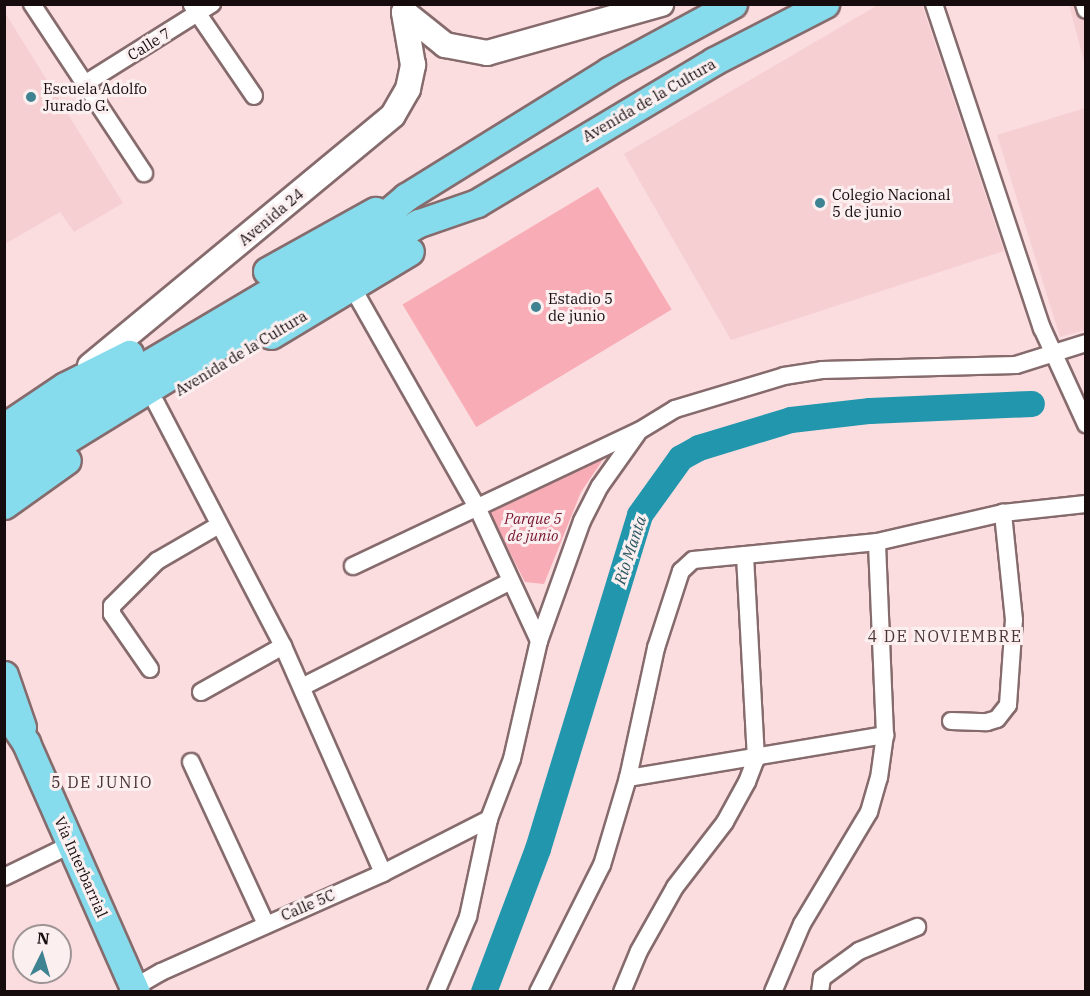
<!DOCTYPE html>
<meta charset="utf-8">
<style>
body{margin:0}
#map{position:relative;width:1090px;height:996px;overflow:hidden;background:#fbdcdf;font-family:"IBM Plex Serif",serif}
div>[style]{position:absolute}
.built>*{inset:0;background:#f6cfd3}
.green>*{inset:0;background:#f8acb5;transform-origin:0 0}
.river>*{height:26px;margin:-13px;padding:0 13px;transform-origin:13px;border-radius:13px;background:#2296ac}
.roads{filter:drop-shadow(2px 0 #866b6d) drop-shadow(-2px 0 #866b6d) drop-shadow(0 2px #866b6d) drop-shadow(0 -2px #866b6d)}
.minor>*{height:16px;margin:-8px;padding:0 8px;transform-origin:8px;border-radius:8px;background:#fff}
.secondary>*{height:24px;margin:-12px;padding:0 12px;transform-origin:12px;border-radius:12px;background:#fff}
.primary>*{height:27px;margin:-13.5px;padding:0 13.5px;transform-origin:13.5px;border-radius:13.5px;background:#86dcec}
.dots>*{width:16px;height:16px;translate:-50% -50%;box-sizing:border-box;border:3px solid #fbeff0;border-radius:50%}
span{translate:-50% -50%;white-space:nowrap;text-align:center;line-height:1.15;-webkit-text-stroke:6px #fbeff0;paint-order:stroke}
.street-label{font-size:15px;color:#160c0d}
.poi-label{font-size:15px;color:#160c0d}
.left{translate:0 -50%;text-align:left}
.park-label{font-size:15px;color:#78162f;font-style:italic}
.water-label{font-size:16px;color:#285660;font-style:italic}
.neighbourhood-label{font-size:16px;color:#4a3335;letter-spacing:1.5px}
.frame{position:absolute;inset:0;border:6px solid #160c0d;pointer-events:none}
.north{position:absolute;left:12px;top:924px;width:60px;height:60px;box-sizing:border-box;background:#fbeff0;border:2px solid #9f9495;border-radius:50%;rotate:5deg;font-size:16px;font-weight:700;line-height:24px;text-align:center;color:#160c0d}
.north::after{content:'';display:block;margin:auto;width:21px;height:27px;background:#3f8392;clip-path:polygon(50% 0,100% 100%,50% 72%,0 100%)}
</style>
<div id="map">
<div class="built">
<div style="clip-path:polygon(878px 5px,922px 5px,1004px 251px,731px 340px,624px 154px)"></div>
<div style="clip-path:polygon(1069px 5px,1085px 5px,1085px 65px)"></div>
<div style="clip-path:polygon(4px 11px,123px 203px,74px 232px,60px 212px,5px 244px)"></div>
<div style="clip-path:polygon(1085px 108px,1085px 330px,1060px 337px,997px 135px)"></div>
</div>
<div class="green">
<div style="left:598px;top:187px;width:143px;height:228px;rotate:59deg"></div>
<div style="clip-path:polygon(604px 458px,581px 492px,544px 584px,525px 582px,489px 512px)"></div>
</div>
<div class="river">
<div style="left:484px;top:992px;width:153px;rotate:-69.3deg"></div>
<div style="left:538px;top:849px;width:349px;rotate:-73deg"></div>
<div style="left:640px;top:515px;width:70px;rotate:-54.3deg"></div>
<div style="left:681px;top:458px;width:21px;rotate:-29deg"></div>
<div style="left:699px;top:448px;width:96px;rotate:-16.9deg"></div>
<div style="left:791px;top:420px;width:80px;rotate:-6.5deg"></div>
<div style="left:870px;top:411px;width:162px;rotate:-2.5deg"></div>
</div>
<div class="roads">
<div class="minor">
<div style="left:32px;top:4px;width:203px;rotate:56.5deg"></div>
<div style="left:934px;top:4px;width:342px;rotate:71.6deg"></div>
<div style="left:1042px;top:328px;width:106px;rotate:65.4deg"></div>
<div style="left:1084px;top:4px;width:6px;rotate:72deg"></div>
<div style="left:192px;top:5px;width:110px;rotate:55.7deg"></div>
<div style="left:86px;top:83px;width:149px;rotate:-32.1deg"></div>
<div style="left:352px;top:287px;width:251px;rotate:60.4deg"></div>
<div style="left:476px;top:505px;width:150px;rotate:65.1deg"></div>
<div style="left:539px;top:641px;width:121px;rotate:102.9deg"></div>
<div style="left:512px;top:759px;width:64px;rotate:111deg"></div>
<div style="left:489px;top:819px;width:100px;rotate:102.1deg"></div>
<div style="left:468px;top:917px;width:82px;rotate:113.1deg"></div>
<div style="left:156px;top:403px;width:274px;rotate:62.4deg"></div>
<div style="left:283px;top:646px;width:248px;rotate:66.2deg"></div>
<div style="left:745px;top:555px;width:52px;rotate:174.5deg"></div>
<div style="left:693px;top:560px;width:16px;rotate:137deg"></div>
<div style="left:681px;top:571px;width:81px;rotate:108deg"></div>
<div style="left:656px;top:648px;width:133px;rotate:102.2deg"></div>
<div style="left:628px;top:778px;width:261px;rotate:-9.5deg"></div>
<div style="left:353px;top:566px;width:316px;rotate:-25.3deg"></div>
<div style="left:639px;top:431px;width:42px;rotate:-31.4deg"></div>
<div style="left:675px;top:409px;width:114px;rotate:-16.8deg"></div>
<div style="left:784px;top:376px;width:38px;rotate:-9deg"></div>
<div style="left:822px;top:370px;width:194px;rotate:-1.5deg"></div>
<div style="left:1016px;top:365px;width:73px;rotate:-17.4deg"></div>
<div style="left:539px;top:641px;width:127px;rotate:-70.3deg"></div>
<div style="left:582px;top:521px;width:39px;rotate:-63deg"></div>
<div style="left:600px;top:486px;width:64px;rotate:-54.6deg"></div>
<div style="left:150px;top:669px;width:67px;rotate:-124.6deg"></div>
<div style="left:112px;top:614px;width:8px;rotate:-90deg"></div>
<div style="left:112px;top:606px;width:64px;rotate:-45deg"></div>
<div style="left:157px;top:561px;width:72px;rotate:-30.1deg"></div>
<div style="left:302px;top:687px;width:234px;rotate:-26.9deg"></div>
<div style="left:201px;top:692px;width:94px;rotate:-29.3deg"></div>
<div style="left:951px;top:721px;width:36px;rotate:2deg"></div>
<div style="left:987px;top:722px;width:10px;rotate:-17deg"></div>
<div style="left:997px;top:719px;width:18px;rotate:-52deg"></div>
<div style="left:1008px;top:705px;width:85px;rotate:-86deg"></div>
<div style="left:1014px;top:620px;width:108px;rotate:-95.9deg"></div>
<div style="left:191px;top:762px;width:179px;rotate:65.2deg"></div>
<div style="left:4px;top:877px;width:76px;rotate:-25.9deg"></div>
<div style="left:128px;top:991px;width:38px;rotate:-30deg"></div>
<div style="left:161px;top:972px;width:243px;rotate:-24deg"></div>
<div style="left:383px;top:873px;width:119px;rotate:-27deg"></div>
<div style="left:538px;top:992px;width:142px;rotate:-63.3deg"></div>
<div style="left:602px;top:865px;width:91px;rotate:-73.4deg"></div>
<div style="left:622px;top:992px;width:44px;rotate:-67.5deg"></div>
<div style="left:639px;top:951px;width:73px;rotate:-60.6deg"></div>
<div style="left:675px;top:887px;width:82px;rotate:-52.4deg"></div>
<div style="left:725px;top:822px;width:46px;rotate:-61.2deg"></div>
<div style="left:747px;top:782px;width:25px;rotate:-69deg"></div>
<div style="left:756px;top:759px;width:204px;rotate:-93.1deg"></div>
<div style="left:745px;top:555px;width:133px;rotate:-5.6deg"></div>
<div style="left:877px;top:542px;width:129px;rotate:-13deg"></div>
<div style="left:1003px;top:513px;width:83px;rotate:-6.2deg"></div>
<div style="left:773px;top:992px;width:74px;rotate:-66.9deg"></div>
<div style="left:802px;top:924px;width:131px;rotate:-59.1deg"></div>
<div style="left:869px;top:812px;width:35px;rotate:-74deg"></div>
<div style="left:879px;top:778px;width:43px;rotate:-82.1deg"></div>
<div style="left:885px;top:735px;width:193px;rotate:-92.4deg"></div>
<div style="left:820px;top:992px;width:14px;rotate:-82deg"></div>
<div style="left:822px;top:978px;width:46px;rotate:-36.1deg"></div>
<div style="left:859px;top:951px;width:63px;rotate:-22.5deg"></div>
</div>
<div class="secondary">
<div style="left:404px;top:12px;width:53px;rotate:38.8deg"></div>
<div style="left:445px;top:45px;width:43px;rotate:10.8deg"></div>
<div style="left:487px;top:53px;width:181px;rotate:-15.7deg"></div>
<div style="left:90px;top:366px;width:393px;rotate:-39.6deg"></div>
<div style="left:393px;top:115px;width:30px;rotate:-60deg"></div>
<div style="left:408px;top:89px;width:25px;rotate:-78deg"></div>
<div style="left:413px;top:65px;width:53px;rotate:-99.8deg"></div>
</div>
<div class="primary">
<div style="left:267px;top:271px;width:124px;rotate:-29.1deg"></div>
<div style="left:271px;top:335px;width:162px;rotate:-31.1deg"></div>
<div style="left:4px;top:427px;width:73px;rotate:-33.9deg"></div>
<div style="left:65px;top:386px;width:72px;rotate:-26.6deg"></div>
<div style="left:4px;top:449px;width:404px;rotate:-30.6deg"></div>
<div style="left:352px;top:243px;width:71px;rotate:-40.4deg"></div>
<div style="left:406px;top:197px;width:239px;rotate:-31.8deg"></div>
<div style="left:609px;top:71px;width:141px;rotate:-28.4deg"></div>
<div style="left:4px;top:478px;width:487px;rotate:-31.6deg"></div>
<div style="left:419px;top:223px;width:61px;rotate:-19deg"></div>
<div style="left:477px;top:203px;width:276px;rotate:-30.9deg"></div>
<div style="left:714px;top:61px;width:125px;rotate:-27.2deg"></div>
<div style="left:4px;top:505px;width:77px;rotate:-35.5deg"></div>
<div style="left:4px;top:675px;width:55px;rotate:70.9deg"></div>
<div style="left:4px;top:710px;width:40px;rotate:56deg"></div>
<div style="left:26px;top:743px;width:272px;rotate:66.2deg"></div>
</div>
</div>
<div class="dots">
<div style="left:31px;top:97px;background:#3f8392"></div>
<div style="left:820px;top:203px;background:#3f8392"></div>
<div style="left:536px;top:307px;background:#3f8392"></div>
</div>
<div class="street-label">
<span style="left:149px;top:44px;rotate:-32deg">Calle 7</span>
<span style="left:649px;top:100px;rotate:-30deg">Avenida de la Cultura</span>
<span style="left:271px;top:217px;rotate:-40deg">Avenida 24</span>
<span style="left:241px;top:353px;rotate:-31deg">Avenida de la Cultura</span>
<span style="left:81px;top:867px;rotate:66deg">Vía Interbarrial</span>
<span style="left:308px;top:905px;rotate:-23deg">Calle 5C</span>
</div>
<div class="poi-label">
<span class="left" style="left:43px;top:97px">Escuela Adolfo<br>Jurado G.</span>
<span class="left" style="left:832px;top:203px">Colegio Nacional<br>5 de junio</span>
<span class="left" style="left:548px;top:307px">Estadio 5<br>de junio</span>
</div>
<div class="park-label">
<span style="left:533px;top:527px">Parque 5<br>de junio</span>
</div>
<div class="water-label">
<span style="left:630px;top:550px;rotate:-72deg">Río Manta</span>
</div>
<div class="neighbourhood-label">
<span style="left:945px;top:636px">4 DE NOVIEMBRE</span>
<span style="left:102px;top:782px">5 DE JUNIO</span>
</div>
<div class="frame"></div>
<div class="north">N</div>
</div>
